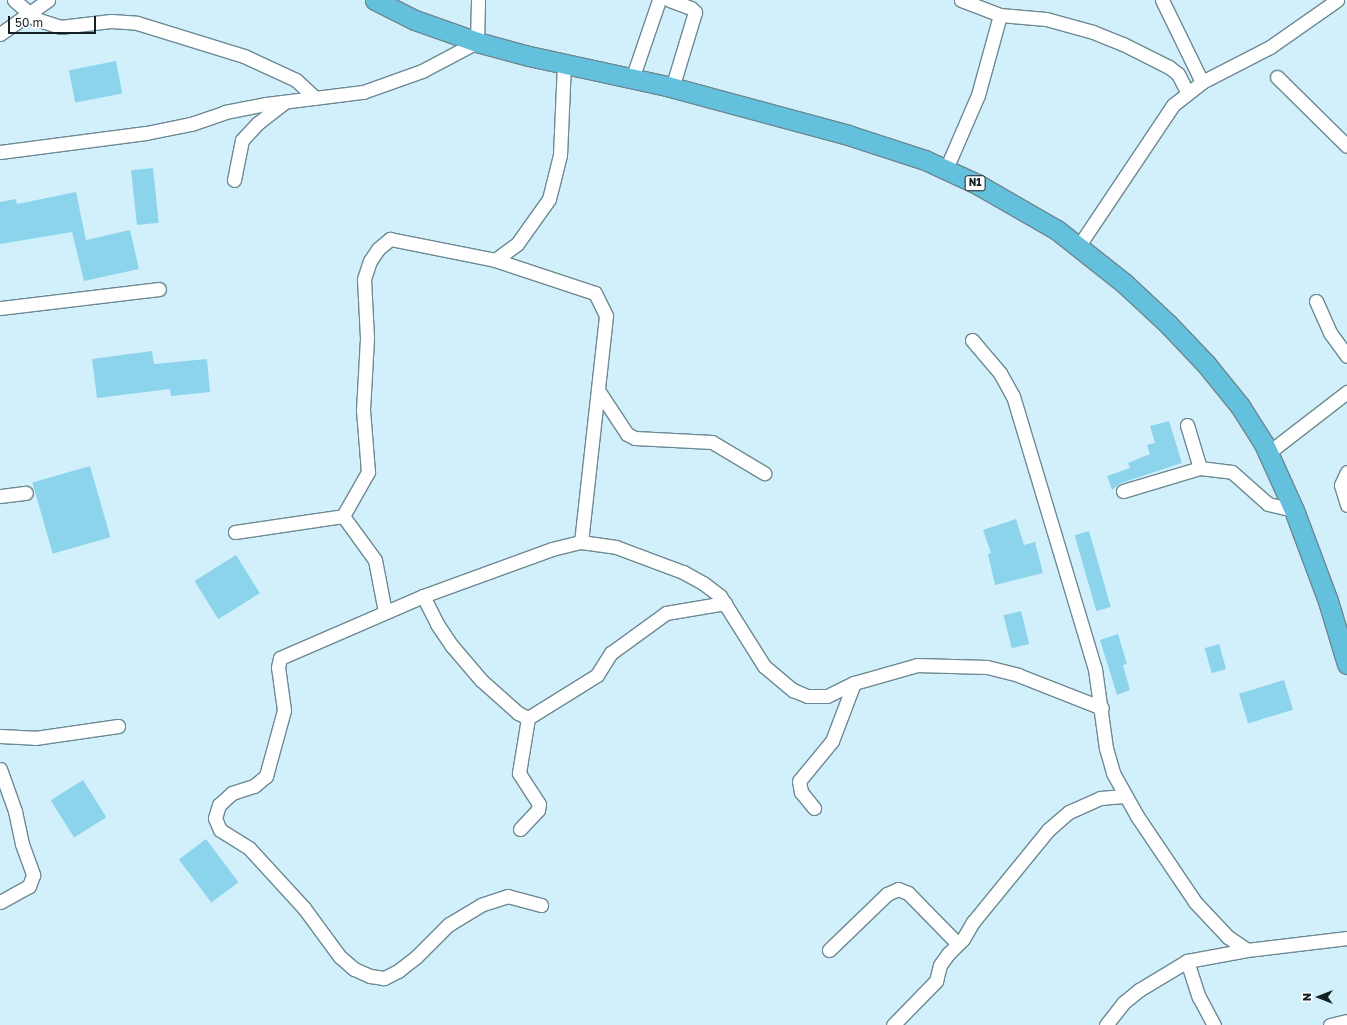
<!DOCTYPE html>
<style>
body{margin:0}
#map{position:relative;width:1347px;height:1025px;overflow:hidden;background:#d2f0fb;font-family:"Golos Text",sans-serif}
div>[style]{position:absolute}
.building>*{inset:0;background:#8cd4ec;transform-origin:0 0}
.roads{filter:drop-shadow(1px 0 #6d8993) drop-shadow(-1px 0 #6d8993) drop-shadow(0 1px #6d8993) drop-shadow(0 -1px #6d8993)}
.minor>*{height:13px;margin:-6.5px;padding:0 6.5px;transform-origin:6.5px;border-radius:6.5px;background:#fff}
.highway>*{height:19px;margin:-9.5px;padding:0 9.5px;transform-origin:9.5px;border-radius:9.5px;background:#63c1de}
span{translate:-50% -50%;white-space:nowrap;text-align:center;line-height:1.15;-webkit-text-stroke:3px #fff;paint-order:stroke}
.shield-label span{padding:1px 3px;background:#fff;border:1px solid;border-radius:3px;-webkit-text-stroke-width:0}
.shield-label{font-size:10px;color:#152024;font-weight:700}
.north{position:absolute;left:1299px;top:977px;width:40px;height:40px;-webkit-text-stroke:3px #fff;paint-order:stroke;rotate:270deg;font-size:11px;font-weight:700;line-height:16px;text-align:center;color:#152024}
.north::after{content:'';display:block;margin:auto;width:14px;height:18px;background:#152024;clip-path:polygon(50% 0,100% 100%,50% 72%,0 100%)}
.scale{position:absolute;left:8px;top:16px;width:88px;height:18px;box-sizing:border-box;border:2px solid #152024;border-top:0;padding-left:5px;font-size:12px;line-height:14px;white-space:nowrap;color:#152024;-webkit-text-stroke:3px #fff;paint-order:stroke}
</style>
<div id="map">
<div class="building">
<div style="left:116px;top:61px;width:33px;height:48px;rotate:79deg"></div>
<div style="left:153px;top:168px;width:55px;height:22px;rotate:84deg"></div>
<div style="clip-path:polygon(76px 192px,86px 240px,130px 230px,139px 269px,84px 281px,72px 232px,0 244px,0 202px,16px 199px,17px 204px)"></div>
<div style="clip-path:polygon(152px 351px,154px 364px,207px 359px,210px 392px,171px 396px,170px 389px,97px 398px,92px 359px)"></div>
<div style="clip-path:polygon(1169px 421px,1182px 463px,1121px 483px,1112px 490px,1107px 476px,1130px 468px,1128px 463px,1150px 454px,1147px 445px,1155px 443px,1150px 426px)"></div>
<div style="left:90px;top:466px;width:74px;height:60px;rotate:74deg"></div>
<div style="clip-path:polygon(1016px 519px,1024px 545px,1035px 542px,1043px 573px,995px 585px,988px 554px,991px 553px,983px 530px)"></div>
<div style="left:1089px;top:531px;width:79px;height:15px;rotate:74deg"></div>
<div style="left:236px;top:555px;width:45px;height:49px;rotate:58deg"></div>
<div style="left:1021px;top:611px;width:34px;height:18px;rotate:76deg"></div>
<div style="clip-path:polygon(1118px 634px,1127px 664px,1123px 665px,1130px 690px,1117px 695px,1100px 640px)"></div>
<div style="left:1219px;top:644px;width:26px;height:15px;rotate:74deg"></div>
<div style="left:1284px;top:680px;width:31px;height:47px;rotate:73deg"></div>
<div style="left:83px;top:780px;width:44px;height:38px;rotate:58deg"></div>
<div style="left:206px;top:839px;width:54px;height:34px;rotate:53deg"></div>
</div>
<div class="roads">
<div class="minor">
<div style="left:14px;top:0;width:29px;rotate:41deg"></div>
<div style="left:36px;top:19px;width:25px;rotate:18deg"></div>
<div style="left:60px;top:27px;width:51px;rotate:-6.7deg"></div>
<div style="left:111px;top:21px;width:26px;rotate:4deg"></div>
<div style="left:137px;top:23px;width:112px;rotate:17.1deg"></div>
<div style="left:244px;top:56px;width:57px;rotate:24.8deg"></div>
<div style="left:296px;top:80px;width:26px;rotate:43deg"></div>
<div style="left:669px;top:0;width:23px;rotate:20deg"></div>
<div style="left:691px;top:8px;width:6px;rotate:45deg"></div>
<div style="left:695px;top:12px;width:79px;rotate:106.8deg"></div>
<div style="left:961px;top:0;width:42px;rotate:21deg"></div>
<div style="left:1000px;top:15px;width:46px;rotate:5deg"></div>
<div style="left:1046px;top:19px;width:49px;rotate:15.5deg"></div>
<div style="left:1093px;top:32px;width:32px;rotate:22deg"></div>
<div style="left:1123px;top:44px;width:51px;rotate:26.6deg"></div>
<div style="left:1169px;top:67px;width:11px;rotate:38deg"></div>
<div style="left:1178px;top:74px;width:20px;rotate:63deg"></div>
<div style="left:1162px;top:0;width:91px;rotate:64deg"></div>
<div style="left:0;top:34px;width:59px;rotate:-35.3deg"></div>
<div style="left:1277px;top:77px;width:98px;rotate:44.6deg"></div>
<div style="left:632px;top:79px;width:83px;rotate:-71.1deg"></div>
<div style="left:0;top:152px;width:147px;rotate:-7.4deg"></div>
<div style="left:146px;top:133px;width:46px;rotate:-11.3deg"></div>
<div style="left:191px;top:124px;width:36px;rotate:-19deg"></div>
<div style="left:225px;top:112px;width:42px;rotate:-11deg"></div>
<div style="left:266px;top:104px;width:98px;rotate:-7.1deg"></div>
<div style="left:363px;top:92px;width:63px;rotate:-19.6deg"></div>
<div style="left:422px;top:71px;width:62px;rotate:-27.8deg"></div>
<div style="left:477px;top:42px;width:42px;rotate:-88.6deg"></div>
<div style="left:946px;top:169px;width:81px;rotate:-66.6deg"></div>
<div style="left:978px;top:95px;width:83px;rotate:-74.6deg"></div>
<div style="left:234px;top:180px;width:41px;rotate:-78.7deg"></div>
<div style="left:242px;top:140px;width:23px;rotate:-47deg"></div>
<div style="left:258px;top:123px;width:33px;rotate:-38deg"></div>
<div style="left:1078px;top:247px;width:171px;rotate:-56.2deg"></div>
<div style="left:1173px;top:105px;width:37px;rotate:-38deg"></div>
<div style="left:1202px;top:82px;width:76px;rotate:-27.2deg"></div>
<div style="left:1270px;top:47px;width:82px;rotate:-35deg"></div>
<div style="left:495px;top:260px;width:27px;rotate:-36deg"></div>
<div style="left:517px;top:244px;width:55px;rotate:-54.6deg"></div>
<div style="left:549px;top:199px;width:45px;rotate:-76deg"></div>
<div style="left:560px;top:155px;width:91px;rotate:-87.5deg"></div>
<div style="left:1316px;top:301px;width:36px;rotate:66deg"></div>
<div style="left:1331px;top:334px;width:27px;rotate:54deg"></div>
<div style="left:0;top:308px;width:160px;rotate:-6.8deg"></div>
<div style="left:972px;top:340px;width:43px;rotate:49.7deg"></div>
<div style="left:1000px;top:373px;width:26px;rotate:61deg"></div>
<div style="left:1013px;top:396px;width:285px;rotate:73.3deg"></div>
<div style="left:1095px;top:669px;width:80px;rotate:82.1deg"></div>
<div style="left:1106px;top:748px;width:26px;rotate:74deg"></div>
<div style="left:1113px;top:773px;width:49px;rotate:60.8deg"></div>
<div style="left:1137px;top:816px;width:104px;rotate:56deg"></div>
<div style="left:1195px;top:902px;width:48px;rotate:46.7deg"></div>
<div style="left:1228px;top:937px;width:23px;rotate:34deg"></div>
<div style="left:598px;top:390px;width:53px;rotate:56.6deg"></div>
<div style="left:627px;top:434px;width:9px;rotate:27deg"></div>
<div style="left:635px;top:438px;width:77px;rotate:3deg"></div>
<div style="left:712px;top:442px;width:61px;rotate:30.8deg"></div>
<div style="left:1187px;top:425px;width:45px;rotate:73.2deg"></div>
<div style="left:1268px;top:453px;width:100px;rotate:-37.7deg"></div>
<div style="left:1347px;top:472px;width:14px;rotate:115deg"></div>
<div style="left:1341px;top:485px;width:21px;rotate:73deg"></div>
<div style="left:1123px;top:491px;width:80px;rotate:-16.6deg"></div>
<div style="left:1200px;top:468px;width:32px;rotate:7deg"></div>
<div style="left:1232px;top:472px;width:48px;rotate:41.6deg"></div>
<div style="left:1268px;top:504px;width:27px;rotate:13deg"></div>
<div style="left:0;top:496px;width:26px;rotate:-7deg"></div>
<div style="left:343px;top:516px;width:51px;rotate:-60.4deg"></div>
<div style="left:368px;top:472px;width:62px;rotate:-94.6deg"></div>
<div style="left:363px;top:410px;width:72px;rotate:-86.8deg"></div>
<div style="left:367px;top:338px;width:59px;rotate:-92.9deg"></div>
<div style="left:364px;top:279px;width:19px;rotate:-72deg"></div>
<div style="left:370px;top:261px;width:14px;rotate:-56deg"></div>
<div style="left:378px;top:249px;width:16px;rotate:-40deg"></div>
<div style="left:390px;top:239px;width:107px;rotate:11.3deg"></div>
<div style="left:495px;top:260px;width:105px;rotate:18.3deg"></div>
<div style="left:595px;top:293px;width:25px;rotate:64deg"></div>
<div style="left:606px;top:316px;width:227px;rotate:96.3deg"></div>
<div style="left:235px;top:532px;width:109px;rotate:-8.4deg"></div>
<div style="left:343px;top:516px;width:54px;rotate:54deg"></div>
<div style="left:375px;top:560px;width:53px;rotate:79.1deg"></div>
<div style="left:423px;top:596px;width:31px;rotate:63deg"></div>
<div style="left:437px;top:624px;width:27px;rotate:56deg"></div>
<div style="left:452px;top:646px;width:45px;rotate:49.5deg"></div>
<div style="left:481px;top:680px;width:50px;rotate:41.7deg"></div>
<div style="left:518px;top:713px;width:11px;rotate:27deg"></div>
<div style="left:528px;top:718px;width:81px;rotate:-31.9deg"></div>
<div style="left:597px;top:675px;width:26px;rotate:-58deg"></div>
<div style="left:611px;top:653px;width:68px;rotate:-36deg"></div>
<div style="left:666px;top:613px;width:60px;rotate:-9.6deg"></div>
<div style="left:0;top:736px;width:35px;rotate:3deg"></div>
<div style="left:35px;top:738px;width:84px;rotate:-8.2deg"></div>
<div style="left:0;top:769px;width:45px;rotate:70.3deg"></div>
<div style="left:15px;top:811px;width:34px;rotate:78deg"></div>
<div style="left:22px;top:844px;width:33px;rotate:70deg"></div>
<div style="left:33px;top:875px;width:12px;rotate:110deg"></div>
<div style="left:29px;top:886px;width:33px;rotate:151deg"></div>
<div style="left:814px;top:808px;width:21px;rotate:-129deg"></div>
<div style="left:801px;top:792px;width:11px;rotate:-100deg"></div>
<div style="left:799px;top:781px;width:52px;rotate:-50.5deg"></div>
<div style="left:832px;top:741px;width:62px;rotate:-69.2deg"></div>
<div style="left:520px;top:829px;width:26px;rotate:-47deg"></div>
<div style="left:538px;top:810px;width:6px;rotate:-81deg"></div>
<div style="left:539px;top:804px;width:37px;rotate:-123deg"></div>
<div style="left:519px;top:773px;width:56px;rotate:-80.7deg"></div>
<div style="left:541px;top:905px;width:34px;rotate:-165deg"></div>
<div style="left:508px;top:896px;width:28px;rotate:162deg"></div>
<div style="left:481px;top:905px;width:37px;rotate:149deg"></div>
<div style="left:449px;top:924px;width:47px;rotate:135deg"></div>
<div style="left:416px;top:957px;width:23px;rotate:142deg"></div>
<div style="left:398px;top:971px;width:16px;rotate:153deg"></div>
<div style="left:384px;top:978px;width:14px;rotate:-172deg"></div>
<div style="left:370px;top:976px;width:17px;rotate:-156deg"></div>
<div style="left:354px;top:969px;width:18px;rotate:-139deg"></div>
<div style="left:340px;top:957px;width:61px;rotate:-126.3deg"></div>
<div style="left:304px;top:908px;width:81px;rotate:-132.5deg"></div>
<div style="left:249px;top:848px;width:34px;rotate:-148deg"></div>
<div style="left:220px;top:830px;width:13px;rotate:-113deg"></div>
<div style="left:215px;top:818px;width:14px;rotate:-73deg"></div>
<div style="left:219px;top:805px;width:18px;rotate:-43deg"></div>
<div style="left:232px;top:793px;width:23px;rotate:-18deg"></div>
<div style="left:254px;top:786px;width:16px;rotate:-40deg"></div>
<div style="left:266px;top:776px;width:68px;rotate:-74.7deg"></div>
<div style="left:284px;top:710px;width:43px;rotate:-97.9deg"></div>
<div style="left:278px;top:667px;width:9px;rotate:-77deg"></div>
<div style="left:280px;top:658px;width:156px;rotate:-23.4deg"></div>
<div style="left:423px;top:596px;width:137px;rotate:-20deg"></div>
<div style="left:552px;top:549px;width:30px;rotate:-14deg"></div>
<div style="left:581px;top:542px;width:35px;rotate:8deg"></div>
<div style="left:616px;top:547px;width:72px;rotate:20.5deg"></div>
<div style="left:683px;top:572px;width:23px;rotate:29deg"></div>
<div style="left:703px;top:583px;width:21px;rotate:37deg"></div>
<div style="left:720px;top:596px;width:83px;rotate:57.8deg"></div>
<div style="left:764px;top:666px;width:38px;rotate:40deg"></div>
<div style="left:793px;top:690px;width:15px;rotate:23deg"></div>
<div style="left:807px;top:696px;width:20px"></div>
<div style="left:827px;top:696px;width:30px;rotate:-26deg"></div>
<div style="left:854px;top:683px;width:66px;rotate:-15.9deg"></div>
<div style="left:917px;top:665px;width:70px;rotate:1.6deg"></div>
<div style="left:987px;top:667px;width:32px;rotate:14deg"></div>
<div style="left:1018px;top:675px;width:90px;rotate:21.4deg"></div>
<div style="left:829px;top:950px;width:81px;rotate:-44deg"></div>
<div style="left:887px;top:894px;width:12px;rotate:-24deg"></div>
<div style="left:898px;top:889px;width:11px;rotate:22deg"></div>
<div style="left:908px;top:893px;width:71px;rotate:45.6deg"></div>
<div style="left:1187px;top:961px;width:38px;rotate:72deg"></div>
<div style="left:1199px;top:997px;width:32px;rotate:62deg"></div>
<div style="left:893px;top:1025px;width:62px;rotate:-45.7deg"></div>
<div style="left:936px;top:981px;width:16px;rotate:-76deg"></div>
<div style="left:940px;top:965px;width:14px;rotate:-54deg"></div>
<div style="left:948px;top:954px;width:21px;rotate:-45deg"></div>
<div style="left:963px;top:939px;width:20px;rotate:-60deg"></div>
<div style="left:973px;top:922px;width:119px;rotate:-50.8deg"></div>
<div style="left:1048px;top:830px;width:28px;rotate:-41deg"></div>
<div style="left:1069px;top:812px;width:34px;rotate:-24deg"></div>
<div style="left:1100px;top:798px;width:24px;rotate:-5deg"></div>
<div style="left:1106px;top:1025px;width:28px;rotate:-52deg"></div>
<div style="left:1123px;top:1003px;width:21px;rotate:-39deg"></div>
<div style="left:1139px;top:990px;width:56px;rotate:-31.1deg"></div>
<div style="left:1187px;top:961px;width:61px;rotate:-10.4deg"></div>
<div style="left:1247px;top:950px;width:101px;rotate:-6.8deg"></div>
<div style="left:1330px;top:1025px;width:17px;rotate:-13deg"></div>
</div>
<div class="highway">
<div style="left:375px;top:0;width:45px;rotate:26.6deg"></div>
<div style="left:415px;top:20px;width:66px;rotate:19.5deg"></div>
<div style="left:477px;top:42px;width:54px;rotate:15.1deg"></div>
<div style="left:529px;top:56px;width:141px;rotate:12.3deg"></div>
<div style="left:667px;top:86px;width:188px;rotate:15.1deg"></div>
<div style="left:848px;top:135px;width:81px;rotate:18deg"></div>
<div style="left:925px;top:160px;width:57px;rotate:24.8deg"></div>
<div style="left:977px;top:184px;width:92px;rotate:29.9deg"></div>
<div style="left:1057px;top:230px;width:85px;rotate:38.3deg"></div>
<div style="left:1124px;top:283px;width:60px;rotate:43deg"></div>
<div style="left:1168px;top:324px;width:55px;rotate:46.5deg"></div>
<div style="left:1206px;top:364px;width:54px;rotate:51deg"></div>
<div style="left:1240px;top:406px;width:45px;rotate:57.7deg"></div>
<div style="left:1264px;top:444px;width:72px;rotate:65.6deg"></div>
<div style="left:1294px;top:510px;width:97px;rotate:69.5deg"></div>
<div style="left:1328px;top:601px;width:66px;rotate:73.2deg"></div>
</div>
</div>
<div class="shield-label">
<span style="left:975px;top:183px">N1</span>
</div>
<div class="north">N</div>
<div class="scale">50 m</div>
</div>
